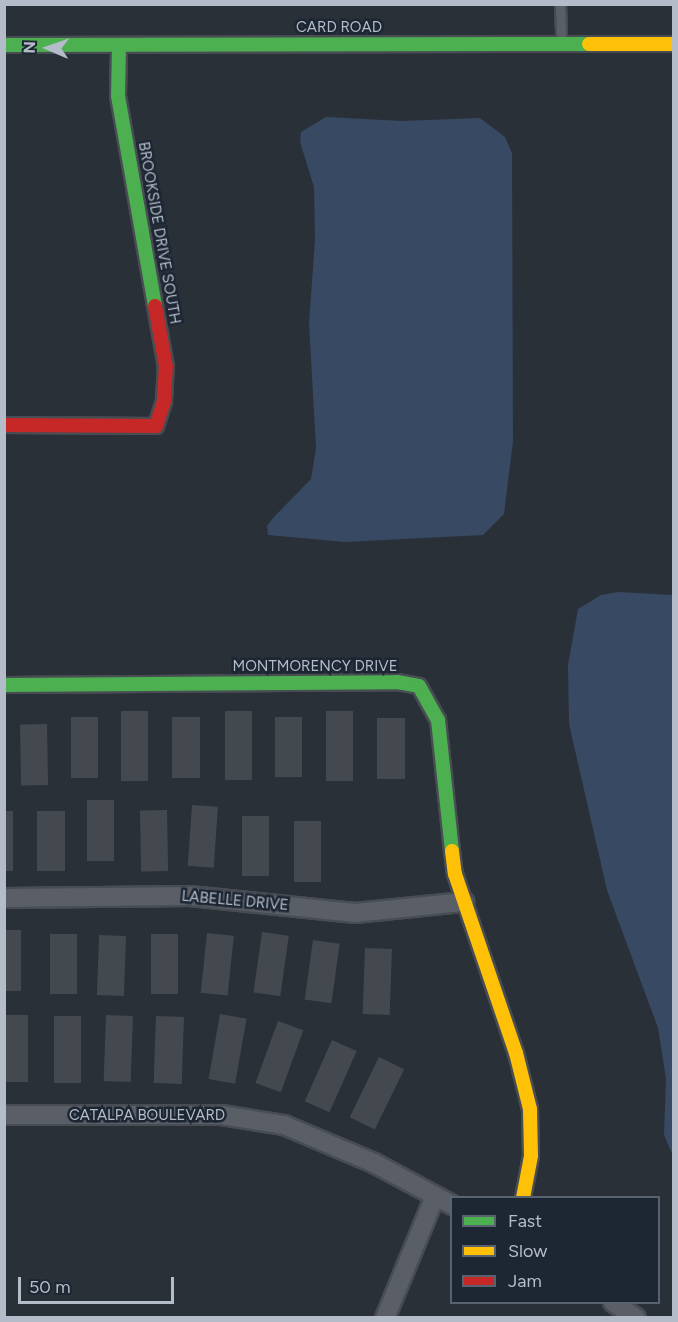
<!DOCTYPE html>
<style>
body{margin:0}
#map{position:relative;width:678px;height:1322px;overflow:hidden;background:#2a3038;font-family:Figtree,sans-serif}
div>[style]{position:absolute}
.water>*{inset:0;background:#384963}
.building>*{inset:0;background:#444950;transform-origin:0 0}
.roads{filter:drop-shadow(2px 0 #484c53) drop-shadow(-2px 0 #484c53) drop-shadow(0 2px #484c53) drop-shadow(0 -2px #484c53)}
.lane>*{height:9px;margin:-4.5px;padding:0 4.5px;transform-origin:4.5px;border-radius:4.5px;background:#5a5e66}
.street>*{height:18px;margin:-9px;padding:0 9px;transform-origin:9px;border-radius:9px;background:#5a5e66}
.fast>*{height:14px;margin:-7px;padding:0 7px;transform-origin:7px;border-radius:7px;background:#4caf50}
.slow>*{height:14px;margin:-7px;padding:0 7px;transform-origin:7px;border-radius:7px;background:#ffc107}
.jam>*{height:14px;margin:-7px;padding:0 7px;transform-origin:7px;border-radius:7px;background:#c62828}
span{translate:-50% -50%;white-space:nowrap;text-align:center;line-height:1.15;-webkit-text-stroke:5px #1d2633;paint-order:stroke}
.street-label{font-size:15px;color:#b4bcc9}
.frame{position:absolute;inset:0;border:6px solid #b4bcc9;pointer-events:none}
.legend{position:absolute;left:450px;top:1196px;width:210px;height:108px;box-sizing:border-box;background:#1d2633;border:2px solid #59626f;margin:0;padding:8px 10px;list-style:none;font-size:18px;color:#b4bcc9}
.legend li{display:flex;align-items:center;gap:12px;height:30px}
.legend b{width:30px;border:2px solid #59626f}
.north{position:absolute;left:18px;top:18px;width:60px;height:60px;-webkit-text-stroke:4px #1d2633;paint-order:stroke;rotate:272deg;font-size:16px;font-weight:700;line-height:24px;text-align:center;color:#b4bcc9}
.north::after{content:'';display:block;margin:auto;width:21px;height:27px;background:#b4bcc9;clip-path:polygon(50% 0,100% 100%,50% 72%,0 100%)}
.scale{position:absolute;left:18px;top:1277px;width:156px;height:27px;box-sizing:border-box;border:3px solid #b4bcc9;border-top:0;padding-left:8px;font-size:18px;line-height:21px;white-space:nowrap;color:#b4bcc9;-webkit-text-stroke:4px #1d2633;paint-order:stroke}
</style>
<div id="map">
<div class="water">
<div style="clip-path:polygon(326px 117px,402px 121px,480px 118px,505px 137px,512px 153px,513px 441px,504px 514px,483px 535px,345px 542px,268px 535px,267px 526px,274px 517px,311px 479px,316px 448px,309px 323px,315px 240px,314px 187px,300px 142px,301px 132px)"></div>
<div style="clip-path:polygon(619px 592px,673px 595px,673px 1156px,664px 1135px,666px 1079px,658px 1028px,607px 890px,569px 724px,568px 665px,578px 609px,601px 595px)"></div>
</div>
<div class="building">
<div style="left:121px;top:711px;width:27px;height:70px"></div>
<div style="left:225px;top:711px;width:27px;height:69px"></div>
<div style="left:326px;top:711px;width:27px;height:70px"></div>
<div style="left:71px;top:717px;width:27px;height:61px"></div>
<div style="left:200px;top:717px;width:61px;height:28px;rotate:90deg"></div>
<div style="left:275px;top:717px;width:27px;height:60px"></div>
<div style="left:405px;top:718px;width:61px;height:28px;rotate:90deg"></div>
<div style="left:47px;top:724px;width:61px;height:27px;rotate:89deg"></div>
<div style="left:87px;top:800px;width:27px;height:61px"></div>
<div style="left:192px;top:805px;width:26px;height:61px;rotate:4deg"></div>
<div style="left:167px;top:810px;width:61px;height:27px;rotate:89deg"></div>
<div style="left:4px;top:811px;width:9px;height:60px"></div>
<div style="left:37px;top:811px;width:28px;height:60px"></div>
<div style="left:242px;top:816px;width:27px;height:60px"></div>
<div style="left:294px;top:821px;width:27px;height:61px"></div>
<div style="left:4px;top:930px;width:17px;height:61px"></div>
<div style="left:262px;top:932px;width:27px;height:61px;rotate:8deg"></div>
<div style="left:207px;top:933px;width:27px;height:60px;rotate:6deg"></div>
<div style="left:50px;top:934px;width:27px;height:60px"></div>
<div style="left:151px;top:934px;width:27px;height:60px"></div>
<div style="left:99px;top:935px;width:27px;height:60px;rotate:2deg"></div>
<div style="left:313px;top:940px;width:27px;height:60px;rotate:8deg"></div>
<div style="left:365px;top:948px;width:27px;height:66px;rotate:2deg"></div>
<div style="left:220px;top:1014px;width:27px;height:66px;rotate:10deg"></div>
<div style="left:4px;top:1015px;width:24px;height:67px"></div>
<div style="left:106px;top:1015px;width:27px;height:66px;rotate:2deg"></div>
<div style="left:54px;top:1016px;width:27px;height:67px"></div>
<div style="left:156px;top:1016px;width:28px;height:67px;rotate:2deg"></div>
<div style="left:278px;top:1021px;width:27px;height:66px;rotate:20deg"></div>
<div style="left:332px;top:1040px;width:27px;height:67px;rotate:24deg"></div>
<div style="left:379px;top:1057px;width:28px;height:67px;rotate:26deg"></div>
</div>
<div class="roads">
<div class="lane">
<div style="left:560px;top:4px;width:38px;rotate:88deg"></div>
</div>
<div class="street">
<div style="left:4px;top:898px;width:186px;rotate:-0.6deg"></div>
<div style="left:190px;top:896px;width:166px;rotate:5.9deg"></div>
<div style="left:355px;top:913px;width:110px;rotate:-5.8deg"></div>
<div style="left:4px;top:1115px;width:218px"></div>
<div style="left:222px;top:1115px;width:63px;rotate:9.2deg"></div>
<div style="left:284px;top:1125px;width:98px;rotate:22.9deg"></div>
<div style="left:374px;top:1163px;width:89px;rotate:28.3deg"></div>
<div style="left:613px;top:1302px;width:28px;rotate:35deg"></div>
<div style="left:385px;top:1318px;width:132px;rotate:-67.7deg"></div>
</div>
<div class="fast">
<div style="left:4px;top:45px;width:585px;rotate:-0.1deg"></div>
<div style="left:119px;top:45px;width:51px;rotate:91.1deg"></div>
<div style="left:118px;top:96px;width:213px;rotate:80deg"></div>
<div style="left:4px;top:685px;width:393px;rotate:-0.4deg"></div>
<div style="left:397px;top:682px;width:22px;rotate:10deg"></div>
<div style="left:419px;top:686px;width:39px;rotate:61deg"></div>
<div style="left:438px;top:720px;width:132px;rotate:83.9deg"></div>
</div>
<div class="slow">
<div style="left:589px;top:44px;width:85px"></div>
<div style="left:452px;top:851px;width:23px;rotate:83deg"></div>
<div style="left:455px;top:874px;width:189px;rotate:71.2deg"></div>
<div style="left:516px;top:1053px;width:58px;rotate:76deg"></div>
<div style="left:530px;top:1109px;width:47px;rotate:88.8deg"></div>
<div style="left:531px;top:1156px;width:43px;rotate:100.8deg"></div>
</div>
<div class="jam">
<div style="left:4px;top:425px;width:152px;rotate:0.4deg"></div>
<div style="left:156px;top:426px;width:26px;rotate:-72deg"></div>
<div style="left:164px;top:401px;width:34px;rotate:-87deg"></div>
<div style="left:166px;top:367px;width:62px;rotate:-100.2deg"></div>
</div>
</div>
<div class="street-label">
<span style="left:339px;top:28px">CARD ROAD</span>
<span style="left:159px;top:233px;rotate:80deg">BROOKSIDE DRIVE SOUTH</span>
<span style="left:315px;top:667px">MONTMORENCY DRIVE</span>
<span style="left:235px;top:901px;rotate:5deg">LABELLE DRIVE</span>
<span style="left:147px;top:1116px">CATALPA BOULEVARD</span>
</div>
<div class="frame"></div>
<ul class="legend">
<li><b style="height:8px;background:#4caf50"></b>Fast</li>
<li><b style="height:8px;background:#ffc107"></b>Slow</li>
<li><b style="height:8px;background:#c62828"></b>Jam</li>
</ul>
<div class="north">N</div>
<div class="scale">50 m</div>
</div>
